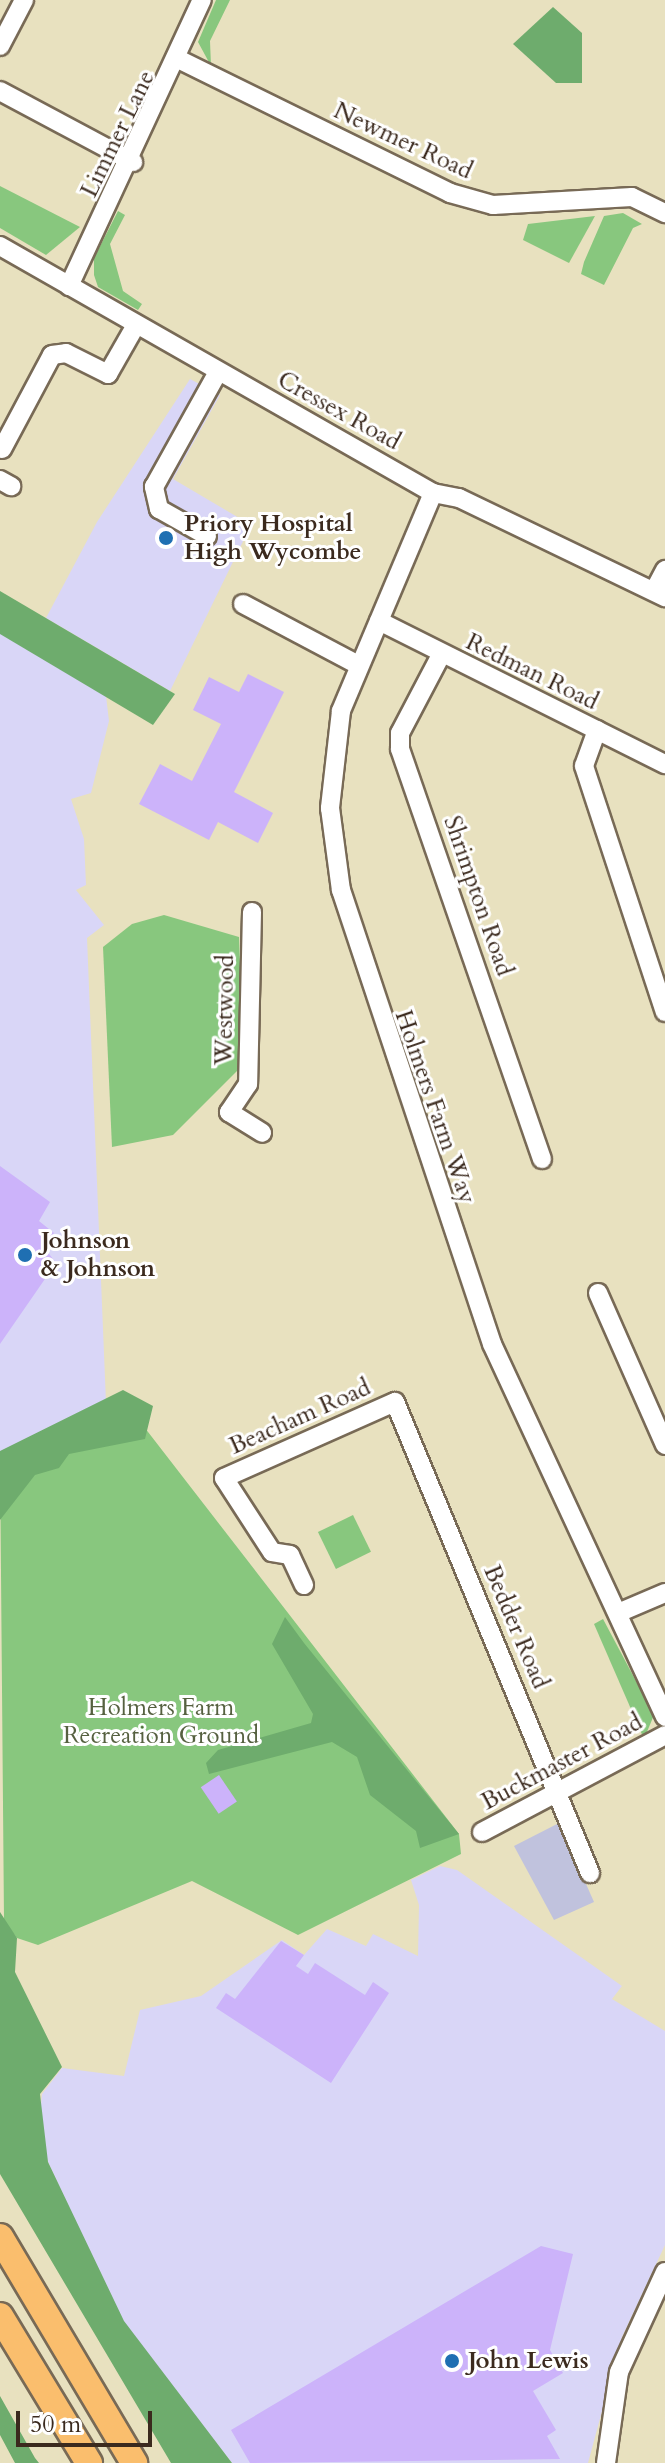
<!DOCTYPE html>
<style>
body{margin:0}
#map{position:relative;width:665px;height:2463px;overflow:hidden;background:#e8e1bf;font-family:Cardo,serif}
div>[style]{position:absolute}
.built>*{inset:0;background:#d9d6f7}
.industrial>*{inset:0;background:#c0c2dd}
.green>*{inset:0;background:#88c77e;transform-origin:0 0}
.forest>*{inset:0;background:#6eac6d}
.building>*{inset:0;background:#ccb3fa;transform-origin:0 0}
.roads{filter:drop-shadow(2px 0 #786a56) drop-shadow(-2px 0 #786a56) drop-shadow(0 2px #786a56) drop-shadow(0 -2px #786a56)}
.minor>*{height:18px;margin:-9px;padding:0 9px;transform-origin:9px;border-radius:9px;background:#fff}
.highway>*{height:26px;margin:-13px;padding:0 13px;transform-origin:13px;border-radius:13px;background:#fabe6d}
.dots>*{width:22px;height:22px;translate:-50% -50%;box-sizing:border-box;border:4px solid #fff;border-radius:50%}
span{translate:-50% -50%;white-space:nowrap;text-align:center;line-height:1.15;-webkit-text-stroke:6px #fff;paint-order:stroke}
.street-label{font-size:24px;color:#3b2a1e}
.poi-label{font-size:24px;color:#3b2a1e;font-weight:700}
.left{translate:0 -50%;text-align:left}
.park-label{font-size:24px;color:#566140}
.scale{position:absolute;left:16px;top:2411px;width:136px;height:36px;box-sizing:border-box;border:4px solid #3b2a1e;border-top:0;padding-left:10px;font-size:24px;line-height:28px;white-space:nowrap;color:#3b2a1e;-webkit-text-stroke:6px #fff;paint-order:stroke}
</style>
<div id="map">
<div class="built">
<div style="clip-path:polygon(190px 379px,220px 395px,173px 479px,251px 525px,170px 691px,46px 618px,97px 522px)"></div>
<div style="clip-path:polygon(0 633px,106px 696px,109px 721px,91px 793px,71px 799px,84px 839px,86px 885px,76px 890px,104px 925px,87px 938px,107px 1427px,0 1479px)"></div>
<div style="clip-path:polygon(440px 1866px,457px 1870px,622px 1986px,612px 1999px,665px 2031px,665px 2245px,622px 2337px,588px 2463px,232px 2463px,121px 2321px,48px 2162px,39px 2125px,42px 2094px,62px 2068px,124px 2076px,140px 2010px,201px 1996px,282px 1940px,304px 1955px,327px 1929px,366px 1946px,373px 1934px,418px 1956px,419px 1905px,411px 1880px)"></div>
</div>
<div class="industrial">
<div style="clip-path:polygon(559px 1823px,594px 1902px,554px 1920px,514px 1846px)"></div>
</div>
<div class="green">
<div style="clip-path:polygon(216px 0,230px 0,210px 41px,211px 66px,198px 42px)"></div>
<div style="clip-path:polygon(0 186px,80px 227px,46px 255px,0 228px)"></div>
<div style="clip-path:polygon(118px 211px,125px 215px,110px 244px,123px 291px,142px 304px,138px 310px,98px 287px,94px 275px,94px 258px)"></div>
<div style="clip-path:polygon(623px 213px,642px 224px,633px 228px,604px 285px,581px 274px,584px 262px,604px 216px)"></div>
<div style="clip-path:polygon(595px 216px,569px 263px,523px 240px,528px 224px)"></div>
<div style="clip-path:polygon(164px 915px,239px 937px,244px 1064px,173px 1135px,112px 1147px,103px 947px,132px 924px)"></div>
<div style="clip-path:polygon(138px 1419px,459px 1834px,461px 1854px,298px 1935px,192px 1881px,38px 1945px,17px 1938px,4px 1921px,0 1457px)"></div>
<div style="left:353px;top:1515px;width:41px;height:39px;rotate:64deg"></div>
<div style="clip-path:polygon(603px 1619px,654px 1715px,644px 1739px,594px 1624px)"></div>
</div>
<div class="forest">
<div style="clip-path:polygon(553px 7px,582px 33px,582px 83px,556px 83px,513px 44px)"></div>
<div style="clip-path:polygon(0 591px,175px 694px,153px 725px,0 634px)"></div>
<div style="clip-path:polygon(123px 1390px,153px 1406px,145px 1439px,69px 1454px,59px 1468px,35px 1475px,0 1520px,0 1451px)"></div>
<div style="clip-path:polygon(285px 1617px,304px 1643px,459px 1834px,420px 1848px,416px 1831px,370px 1795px,357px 1757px,332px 1742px,209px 1774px,206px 1763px,218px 1750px,311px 1723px,313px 1714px,272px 1644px)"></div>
<div style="clip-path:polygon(0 1912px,17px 1938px,15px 1972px,62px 2067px,40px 2094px,48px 2162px,124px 2321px,232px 2463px,171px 2463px,0 2174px)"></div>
<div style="clip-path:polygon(0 2396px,35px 2458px,39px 2463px,15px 2463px,0 2435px)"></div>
</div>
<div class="building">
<div style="clip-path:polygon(248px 674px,284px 692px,234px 792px,273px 813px,258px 843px,218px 822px,209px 840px,139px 804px,160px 764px,192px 781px,221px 724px,193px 710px,209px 677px,239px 692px)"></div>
<div style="clip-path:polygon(0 1166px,50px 1202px,39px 1221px,54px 1233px,43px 1246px,56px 1263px,0 1344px)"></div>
<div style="left:219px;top:1775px;width:32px;height:22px;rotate:56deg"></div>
<div style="clip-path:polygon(281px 1941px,304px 1955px,296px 1966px,308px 1974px,315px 1963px,365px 1995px,373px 1982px,389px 1993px,331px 2083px,216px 2008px,226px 1993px,235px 1999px)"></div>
<div style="clip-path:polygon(541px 2246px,573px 2254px,550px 2350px,563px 2373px,533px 2391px,556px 2430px,547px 2436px,560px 2459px,250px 2463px,231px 2430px)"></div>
</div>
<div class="roads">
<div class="minor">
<div style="left:0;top:46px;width:52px;rotate:-62.4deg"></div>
<div style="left:180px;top:60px;width:301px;rotate:26.2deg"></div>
<div style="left:450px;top:193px;width:45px;rotate:15.6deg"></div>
<div style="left:493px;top:205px;width:139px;rotate:-3.3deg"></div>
<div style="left:632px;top:197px;width:37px;rotate:26deg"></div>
<div style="left:0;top:91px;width:151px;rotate:28.1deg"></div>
<div style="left:0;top:246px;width:498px;rotate:29.7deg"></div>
<div style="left:433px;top:493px;width:26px;rotate:11deg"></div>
<div style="left:459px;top:498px;width:229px;rotate:25.7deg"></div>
<div style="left:69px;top:286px;width:315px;rotate:-65.1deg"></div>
<div style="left:2px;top:449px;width:106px;rotate:-62deg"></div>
<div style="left:52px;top:355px;width:14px;rotate:-8deg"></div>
<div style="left:66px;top:353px;width:47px;rotate:26.6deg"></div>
<div style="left:108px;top:374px;width:56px;rotate:-60.3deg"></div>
<div style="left:0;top:480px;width:13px;rotate:29deg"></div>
<div style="left:433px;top:493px;width:237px;rotate:112.9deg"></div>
<div style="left:341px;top:711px;width:98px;rotate:96.5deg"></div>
<div style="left:330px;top:808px;width:83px;rotate:82.4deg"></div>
<div style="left:341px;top:890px;width:478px;rotate:71.6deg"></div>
<div style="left:492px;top:1344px;width:411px;rotate:65.1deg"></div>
<div style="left:207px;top:536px;width:55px;rotate:-150.6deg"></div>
<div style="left:159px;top:509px;width:23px;rotate:-103deg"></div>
<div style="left:154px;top:487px;width:132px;rotate:-60.9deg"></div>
<div style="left:654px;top:591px;width:24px;rotate:-62deg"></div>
<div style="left:243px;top:604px;width:130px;rotate:27.9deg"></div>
<div style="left:379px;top:621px;width:320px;rotate:26.6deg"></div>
<div style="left:441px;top:655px;width:88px;rotate:117.7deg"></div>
<div style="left:400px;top:733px;width:16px;rotate:90deg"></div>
<div style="left:400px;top:749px;width:434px;rotate:70.9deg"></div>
<div style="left:597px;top:730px;width:38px;rotate:110deg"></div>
<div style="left:584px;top:766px;width:259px;rotate:71.8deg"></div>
<div style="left:252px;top:912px;width:172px;rotate:91.3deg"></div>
<div style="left:248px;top:1084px;width:34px;rotate:124deg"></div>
<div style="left:229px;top:1112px;width:39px;rotate:32deg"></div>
<div style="left:598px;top:1293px;width:166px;rotate:66.2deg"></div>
<div style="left:304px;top:1585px;width:33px;rotate:-115deg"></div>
<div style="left:290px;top:1555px;width:18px;rotate:-171deg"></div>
<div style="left:272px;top:1552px;width:88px;rotate:-123deg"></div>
<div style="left:224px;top:1478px;width:187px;rotate:-24deg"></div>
<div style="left:395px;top:1402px;width:510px;rotate:67.51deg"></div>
<div style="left:618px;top:1613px;width:51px;rotate:-23.1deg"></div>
<div style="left:482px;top:1832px;width:207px;rotate:-27.9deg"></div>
<div style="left:606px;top:2463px;width:92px;rotate:-81.9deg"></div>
<div style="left:619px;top:2372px;width:110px;rotate:-65.3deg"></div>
</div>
<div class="highway">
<div style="left:0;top:2237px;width:263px;rotate:59.3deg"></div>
<div style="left:0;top:2316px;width:172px;rotate:58.8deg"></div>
</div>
</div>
<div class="dots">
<div style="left:166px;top:538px;background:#1f6fb2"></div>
<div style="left:25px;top:1255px;background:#1f6fb2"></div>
<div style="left:452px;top:2361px;background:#1f6fb2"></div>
</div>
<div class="street-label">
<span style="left:118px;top:134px;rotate:-64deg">Limmer Lane</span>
<span style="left:403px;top:141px;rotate:25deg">Newmer Road</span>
<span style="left:339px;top:411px;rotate:29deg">Cressex Road</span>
<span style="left:532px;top:672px;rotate:26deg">Redman Road</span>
<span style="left:478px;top:896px;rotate:71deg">Shrimpton Road</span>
<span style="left:225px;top:1010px;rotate:-89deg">Westwood</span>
<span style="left:435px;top:1107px;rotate:71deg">Holmers Farm Way</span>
<span style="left:300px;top:1417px;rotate:-24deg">Beacham Road</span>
<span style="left:516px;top:1627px;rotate:67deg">Bedder Road</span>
<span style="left:562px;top:1762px;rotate:-28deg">Buckmaster Road</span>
</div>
<div class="poi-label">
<span class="left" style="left:184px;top:538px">Priory Hospital<br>High Wycombe</span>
<span class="left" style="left:41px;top:1255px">Johnson<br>&amp; Johnson</span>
<span class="left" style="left:468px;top:2361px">John Lewis</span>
</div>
<div class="park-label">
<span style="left:161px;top:1722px">Holmers Farm<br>Recreation Ground</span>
</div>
<div class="scale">50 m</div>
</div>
